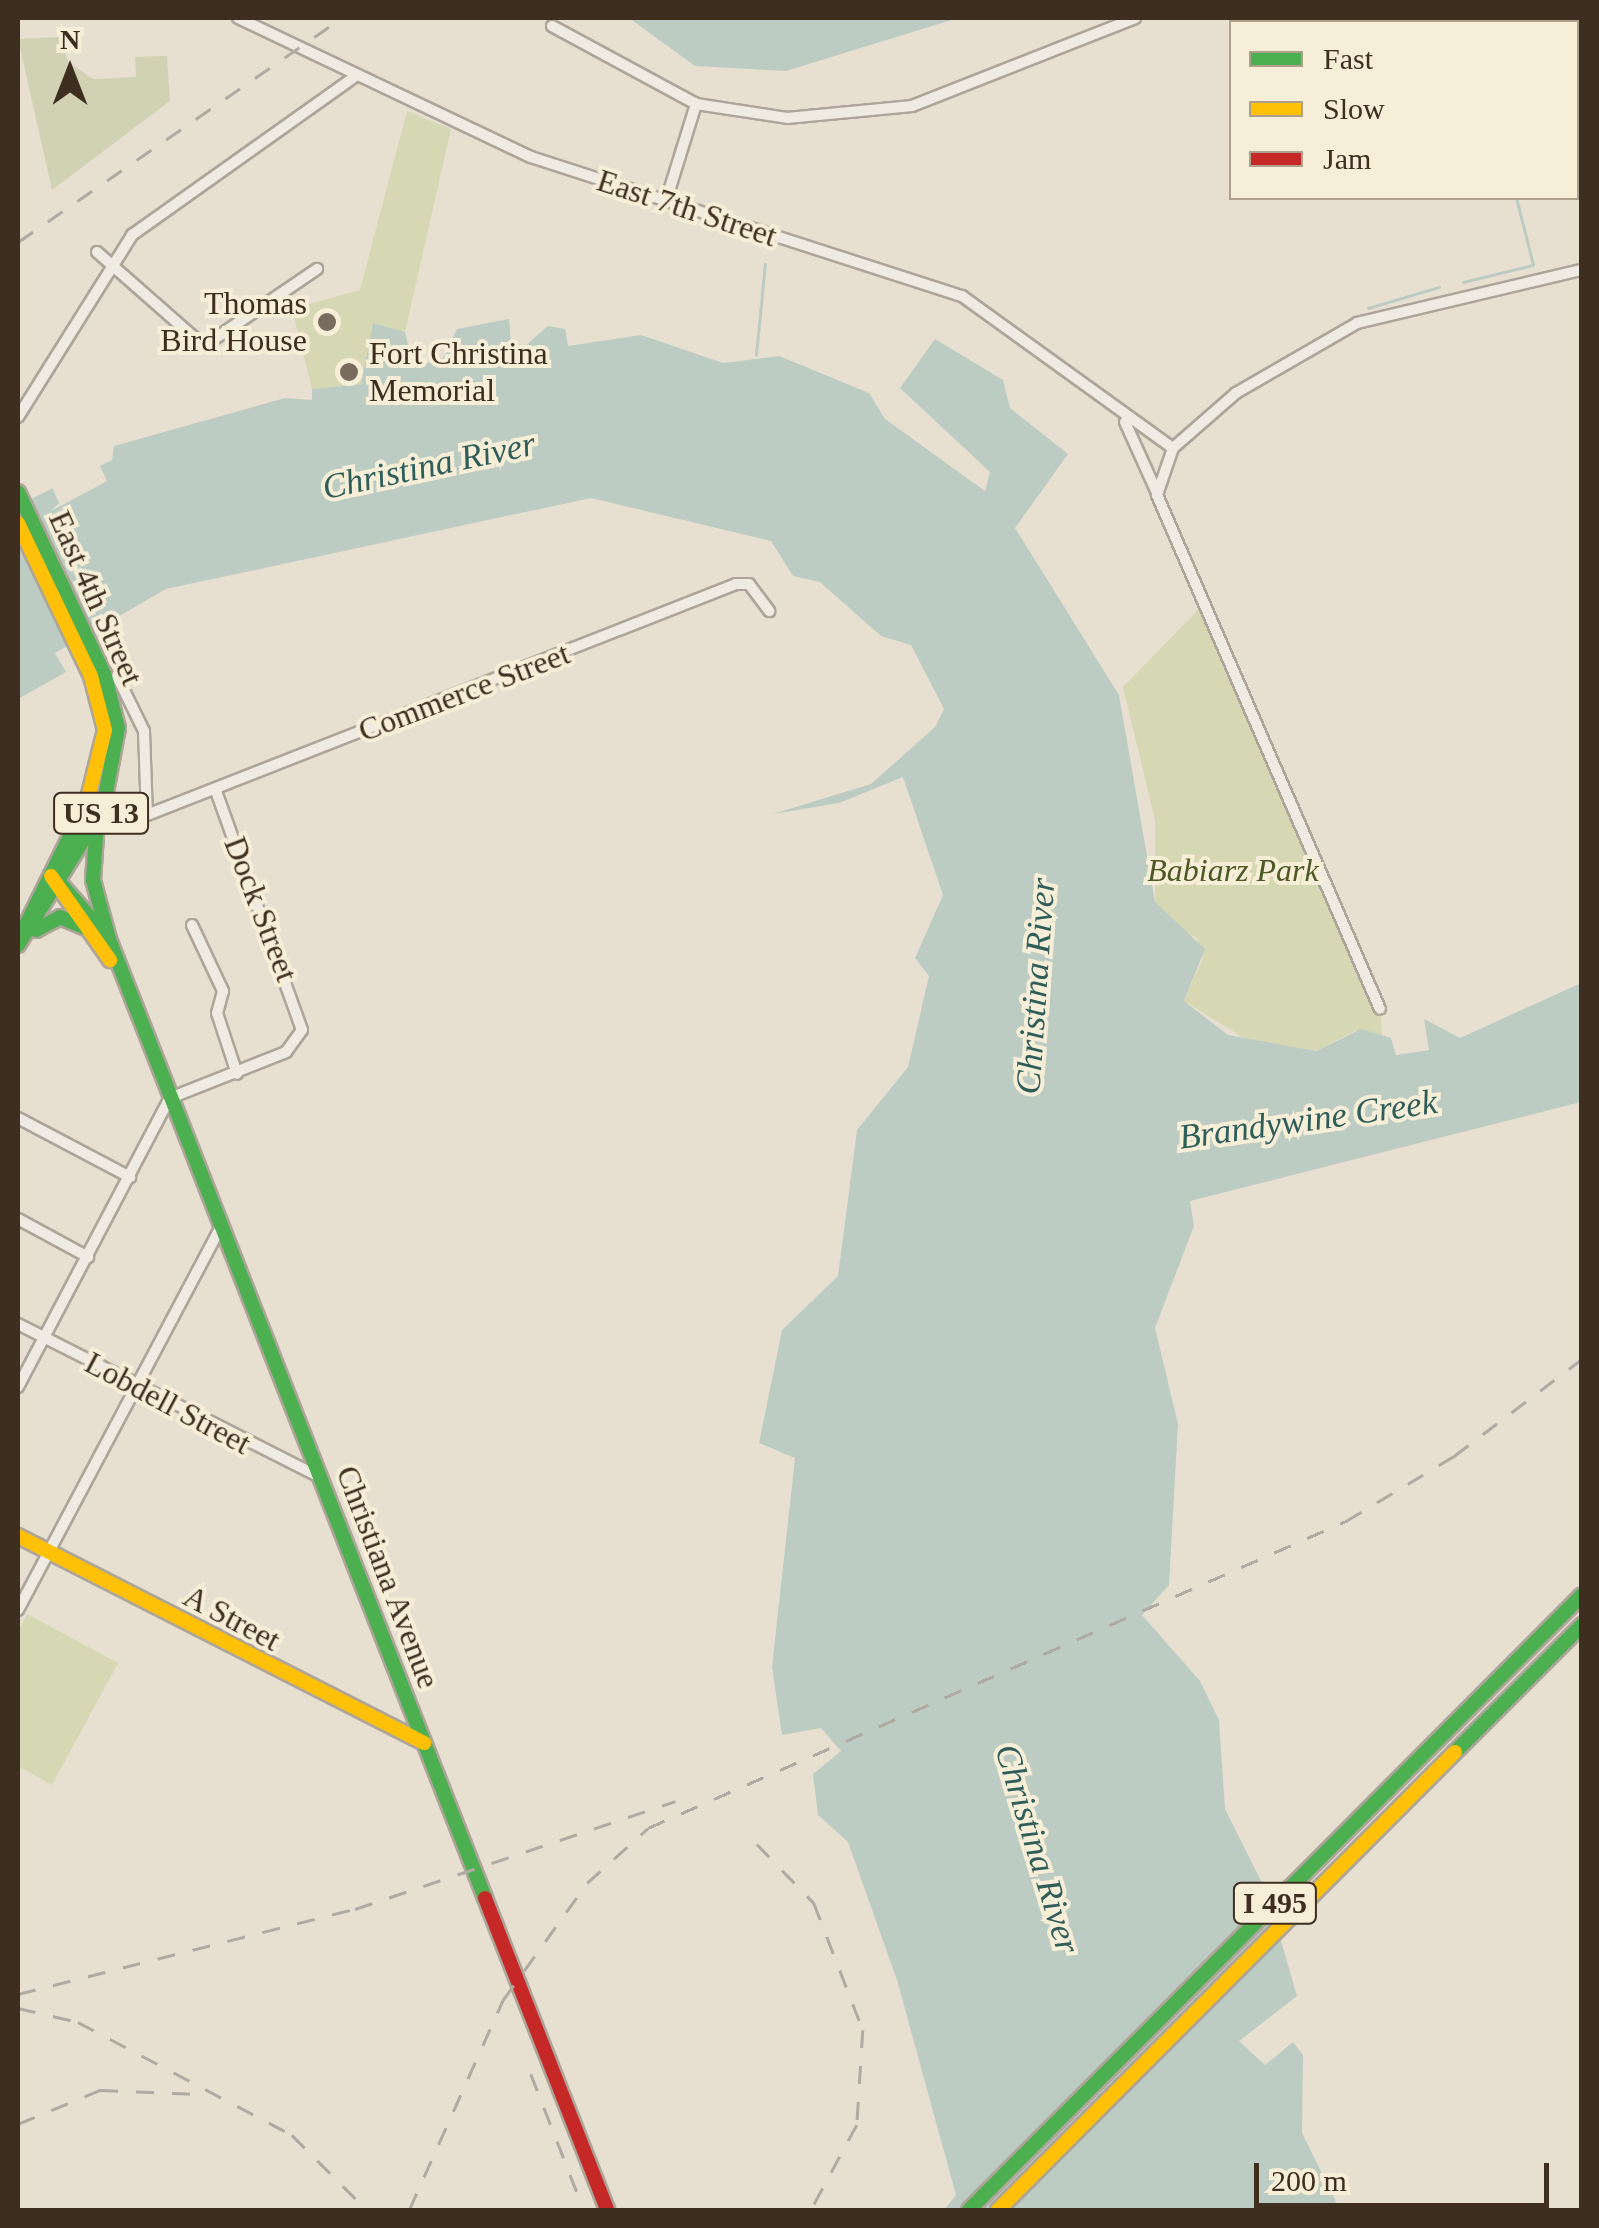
<!DOCTYPE html>
<style>
body{margin:0}
#map{position:relative;width:1599px;height:2228px;overflow:hidden;background:#e7e0d1;font-family:Georgia,serif}
div>[style]{position:absolute}
.green>*{inset:0;background:#d6d7b3}
.cemetery>*{inset:0;background:#d1d1b3}
.water>*{inset:0;background:#bcccc2}
.pier>*{inset:0;background:#e7e0d1}
.stream>*{height:2.5px;margin:-1.25px;padding:0 1.25px;transform-origin:1.25px;border-radius:1.25px;background:#bcccc2}
.roads{filter:drop-shadow(2px 0 #ada599) drop-shadow(-2px 0 #ada599) drop-shadow(0 2px #ada599) drop-shadow(0 -2px #ada599)}
.street>*{height:10px;margin:-5px;padding:0 5px;transform-origin:5px;border-radius:5px;background:#efebe3}
.fast>*{height:14px;margin:-7px;padding:0 7px;transform-origin:7px;border-radius:7px;background:#4caf50}
.slow>*{height:14px;margin:-7px;padding:0 7px;transform-origin:7px;border-radius:7px;background:#ffc107}
.jam>*{height:14px;margin:-7px;padding:0 7px;transform-origin:7px;border-radius:7px;background:#c62828}
.rail>*{height:2.5px;margin-top:-1.25px;transform-origin:0;background:repeating-linear-gradient(90deg,#afaaa2 0 18px,transparent 0 36px)}
.dots>*{width:28px;height:28px;translate:-50% -50%;box-sizing:border-box;border:5px solid #f7eed8;border-radius:50%}
span{translate:-50% -50%;white-space:nowrap;text-align:center;line-height:1.15;-webkit-text-stroke:8px #f7eed8;paint-order:stroke}
.shield-label span{padding:2px 8px;background:#f7eed8;border:2px solid;border-radius:8px;-webkit-text-stroke-width:0}
.shield-label{font-size:30px;color:#3d2e20;font-weight:700}
.street-label{font-size:32px;color:#3d2e20}
.poi-label{font-size:32px;color:#3d2e20}
.right{translate:-100% -50%;text-align:right}
.left{translate:0 -50%;text-align:left}
.park-label{font-size:32px;color:#4d5a26;font-style:italic}
.water-label{font-size:35px;color:#2f5d5a;font-style:italic}
.frame{position:absolute;inset:0;border:20px solid #3d2e20;pointer-events:none}
.legend{position:absolute;left:1229px;top:20px;width:350px;height:180px;box-sizing:border-box;background:#f7eed8;border:2px solid #ada18e;margin:0;padding:12px 18px;list-style:none;font-size:30px;color:#3d2e20}
.legend li{display:flex;align-items:center;gap:20px;height:50px}
.legend b{width:50px;border:2px solid #ada18e}
.north{position:absolute;left:20px;top:20px;width:100px;height:100px;-webkit-text-stroke:8px #f7eed8;paint-order:stroke;rotate:0deg;font-size:28px;font-weight:700;line-height:40px;text-align:center;color:#3d2e20}
.north::after{content:'';display:block;margin:auto;width:35px;height:45px;background:#3d2e20;clip-path:polygon(50% 0,100% 100%,50% 72%,0 100%)}
.scale{position:absolute;left:1254px;top:2163px;width:295px;height:45px;box-sizing:border-box;border:5px solid #3d2e20;border-top:0;padding-left:12px;font-size:30px;line-height:35px;white-space:nowrap;color:#3d2e20;-webkit-text-stroke:8px #f7eed8;paint-order:stroke}
</style>
<div id="map">
<div class="green">
<div style="clip-path:polygon(407px 111px,451px 129px,405px 332px,373px 323px,361px 384px,312px 389px,292px 309px,360px 290px)"></div>
<div style="clip-path:polygon(1199px 609px,1380px 1009px,1382px 1038px,1354px 1031px,1316px 1051px,1247px 1040px,1184px 1001px,1203px 958px,1197px 938px,1175px 928px,1155px 902px,1155px 820px,1123px 687px)"></div>
<div style="clip-path:polygon(27px 1614px,118px 1663px,52px 1785px,18px 1766px,18px 1631px)"></div>
</div>
<div class="cemetery">
<div style="clip-path:polygon(60px 37px,68px 62px,93px 79px,136px 77px,135px 57px,167px 56px,170px 101px,52px 190px,18px 39px)"></div>
</div>
<div class="water">
<div style="clip-path:polygon(629px 18px,628px 18px,958px 18px,786px 71px,695px 66px)"></div>
<div style="clip-path:polygon(1392px 18px,1581px 18px,1581px 116px,1576px 22px)"></div>
<div style="clip-path:polygon(509px 319px,511px 341px,525px 346px,548px 326px,565px 329px,568px 346px,641px 335px,723px 363px,779px 356px,869px 393px,885px 419px,985px 491px,990px 472px,900px 388px,935px 339px,1003px 380px,1010px 408px,1068px 454px,1015px 528px,1119px 695px,1155px 902px,1205px 949px,1184px 1001px,1228px 1035px,1316px 1051px,1361px 1029px,1391px 1038px,1396px 1055px,1429px 1050px,1424px 1019px,1460px 1038px,1581px 983px,1581px 1102px,1190px 1201px,1194px 1226px,1155px 1328px,1178px 1424px,1169px 1585px,1142px 1615px,1200px 1681px,1219px 1720px,1225px 1809px,1267px 1893px,1297px 1996px,1239px 2041px,1265px 2065px,1293px 2042px,1303px 2055px,1302px 2133px,1340px 2210px,944px 2210px,956px 2195px,897px 1980px,848px 1842px,818px 1815px,813px 1774px,841px 1751px,821px 1728px,782px 1735px,772px 1667px,795px 1458px,759px 1443px,782px 1330px,838px 1276px,857px 1130px,908px 1067px,929px 976px,915px 958px,943px 895px,903px 777px,839px 803px,773px 814px,871px 784px,935px 727px,944px 709px,911px 645px,881px 636px,820px 582px,793px 576px,771px 541px,591px 498px,166px 589px,55px 653px,66px 672px,18px 699px,18px 505px,112px 460px,114px 446px,285px 398px,312px 400px,312px 389px,361px 384px,373px 323px,405px 332px,414px 368px,444px 357px,457px 329px)"></div>
</div>
<div class="pier">
<div style="clip-path:polygon(99px 464px,107px 481px,51px 511px,59px 503px,51px 485px)"></div>
</div>
<div class="stream">
<div style="left:1463px;top:282px;width:72px;rotate:-13.7deg"></div>
<div style="left:1533px;top:265px;width:69px;rotate:-104.2deg"></div>
<div style="left:1368px;top:308px;width:74px;rotate:-16.5deg"></div>
<div style="left:756px;top:355px;width:91px;rotate:-84.4deg"></div>
</div>
<div class="roads">
<div class="street">
<div style="left:238px;top:18px;width:324px;rotate:25.4deg"></div>
<div style="left:531px;top:157px;width:453px;rotate:17.9deg"></div>
<div style="left:962px;top:296px;width:260px;rotate:35.8deg"></div>
<div style="left:552px;top:26px;width:164px;rotate:28.4deg"></div>
<div style="left:696px;top:104px;width:92px;rotate:8.7deg"></div>
<div style="left:787px;top:118px;width:126px;rotate:-5.5deg"></div>
<div style="left:912px;top:106px;width:240px;rotate:-21.5deg"></div>
<div style="left:666px;top:201px;width:102px;rotate:-72.8deg"></div>
<div style="left:97px;top:252px;width:142px;rotate:41.3deg"></div>
<div style="left:204px;top:346px;width:137px;rotate:-34.3deg"></div>
<div style="left:18px;top:417px;width:215px;rotate:-57.9deg"></div>
<div style="left:132px;top:235px;width:276px;rotate:-35.4deg"></div>
<div style="left:1125px;top:422px;width:78px;rotate:65.7deg"></div>
<div style="left:1173px;top:448px;width:50px;rotate:108.8deg"></div>
<div style="left:1157px;top:495px;width:560px;rotate:66.55deg"></div>
<div style="left:1173px;top:448px;width:84px;rotate:-41.1deg"></div>
<div style="left:1236px;top:393px;width:140px;rotate:-30deg"></div>
<div style="left:1357px;top:323px;width:231px;rotate:-13.3deg"></div>
<div style="left:117px;top:676px;width:61px;rotate:63.9deg"></div>
<div style="left:144px;top:731px;width:84px;rotate:88deg"></div>
<div style="left:147px;top:815px;width:633px;rotate:-21.41deg"></div>
<div style="left:736px;top:584px;width:13px"></div>
<div style="left:749px;top:584px;width:34px;rotate:53deg"></div>
<div style="left:192px;top:925px;width:73px;rotate:64.8deg"></div>
<div style="left:223px;top:991px;width:23px;rotate:105deg"></div>
<div style="left:217px;top:1013px;width:64px;rotate:71.8deg"></div>
<div style="left:18px;top:1118px;width:127px;rotate:27.8deg"></div>
<div style="left:18px;top:1219px;width:80px;rotate:28.5deg"></div>
<div style="left:18px;top:1324px;width:339px;rotate:26.9deg"></div>
<div style="left:18px;top:1387px;width:327px;rotate:-62.3deg"></div>
<div style="left:170px;top:1098px;width:125px;rotate:-21.6deg"></div>
<div style="left:286px;top:1052px;width:27px;rotate:-54deg"></div>
<div style="left:302px;top:1030px;width:256px;rotate:-109.8deg"></div>
<div style="left:18px;top:1610px;width:434px;rotate:-62.1deg"></div>
</div>
<div class="fast">
<div style="left:18px;top:492px;width:204px;rotate:64.7deg"></div>
<div style="left:105px;top:676px;width:54px;rotate:76deg"></div>
<div style="left:118px;top:728px;width:81px;rotate:100.6deg"></div>
<div style="left:103px;top:808px;width:161px;rotate:121.8deg"></div>
<div style="left:96px;top:836px;width:44px;rotate:93.9deg"></div>
<div style="left:93px;top:880px;width:61px;rotate:74.8deg"></div>
<div style="left:52px;top:874px;width:86px;rotate:48.8deg"></div>
<div style="left:109px;top:939px;width:1030px;rotate:68.59deg"></div>
<div style="left:36px;top:930px;width:27px;rotate:-28deg"></div>
<div style="left:60px;top:917px;width:34px;rotate:23deg"></div>
<div style="left:20px;top:937px;width:151px;rotate:-63.6deg"></div>
<div style="left:1455px;top:1752px;width:180px;rotate:-45deg"></div>
<div style="left:969px;top:2210px;width:868px;rotate:-45.09deg"></div>
</div>
<div class="slow">
<div style="left:18px;top:523px;width:170px;rotate:64.5deg"></div>
<div style="left:91px;top:676px;width:56px;rotate:75.5deg"></div>
<div style="left:105px;top:730px;width:74px;rotate:104deg"></div>
<div style="left:51px;top:876px;width:103px;rotate:54.9deg"></div>
<div style="left:18px;top:1536px;width:456px;rotate:27deg"></div>
<div style="left:998px;top:2210px;width:647px;rotate:-45.06deg"></div>
</div>
<div class="jam">
<div style="left:485px;top:1898px;width:335px;rotate:68.6deg"></div>
</div>
</div>
<div class="rail">
<div style="left:18px;top:242px;width:394px;rotate:-34.7deg"></div>
<div style="left:757px;top:1844px;width:82px;rotate:46deg"></div>
<div style="left:814px;top:1903px;width:136px;rotate:68.9deg"></div>
<div style="left:863px;top:2030px;width:95px;rotate:93.6deg"></div>
<div style="left:857px;top:2125px;width:97px;rotate:118.4deg"></div>
<div style="left:18px;top:1994px;width:348px;rotate:-14.2deg"></div>
<div style="left:355px;top:1909px;width:338px;rotate:-18.6deg"></div>
<div style="left:18px;top:2008px;width:62px;rotate:13.1deg"></div>
<div style="left:78px;top:2022px;width:242px;rotate:27.8deg"></div>
<div style="left:292px;top:2135px;width:106px;rotate:45deg"></div>
<div style="left:531px;top:2074px;width:146px;rotate:68.7deg"></div>
<div style="left:18px;top:2124px;width:89px;rotate:-22.5deg"></div>
<div style="left:100px;top:2090px;width:99px;rotate:2.3deg"></div>
<div style="left:409px;top:2210px;width:230px;rotate:-65.9deg"></div>
<div style="left:503px;top:2000px;width:144px;rotate:-54.3deg"></div>
<div style="left:587px;top:1883px;width:82px;rotate:-42deg"></div>
<div style="left:648px;top:1828px;width:763px;rotate:-23.74deg"></div>
<div style="left:1346px;top:1521px;width:126px;rotate:-31deg"></div>
<div style="left:1454px;top:1456px;width:161px;rotate:-37.2deg"></div>
</div>
<div class="dots">
<div style="left:327px;top:322px;background:#786c5e"></div>
<div style="left:349px;top:372px;background:#786c5e"></div>
</div>
<div class="shield-label">
<span style="left:101px;top:813px">US 13</span>
<span style="left:1275px;top:1903px">I 495</span>
</div>
<div class="street-label">
<span style="left:687px;top:208px;rotate:18deg">East 7th Street</span>
<span style="left:96px;top:598px;rotate:66deg">East 4th Street</span>
<span style="left:464px;top:692px;rotate:-21deg">Commerce Street</span>
<span style="left:261px;top:909px;rotate:69deg">Dock Street</span>
<span style="left:168px;top:1403px;rotate:28deg">Lobdell Street</span>
<span style="left:388px;top:1577px;rotate:69deg">Christiana Avenue</span>
<span style="left:232px;top:1618px;rotate:28deg">A Street</span>
</div>
<div class="poi-label">
<span class="right" style="left:307px;top:322px">Thomas<br>Bird House</span>
<span class="left" style="left:369px;top:372px">Fort Christina<br>Memorial</span>
</div>
<div class="park-label">
<span style="left:1233px;top:870px">Babiarz Park</span>
</div>
<div class="water-label">
<span style="left:429px;top:466px;rotate:-12deg">Christina River</span>
<span style="left:1036px;top:986px;rotate:-86deg">Christina River</span>
<span style="left:1308px;top:1120px;rotate:-8deg">Brandywine Creek</span>
<span style="left:1037px;top:1849px;rotate:73deg">Christina River</span>
</div>
<div class="frame"></div>
<ul class="legend">
<li><b style="height:12px;background:#4caf50"></b>Fast</li>
<li><b style="height:12px;background:#ffc107"></b>Slow</li>
<li><b style="height:12px;background:#c62828"></b>Jam</li>
</ul>
<div class="north">N</div>
<div class="scale">200 m</div>
</div>
